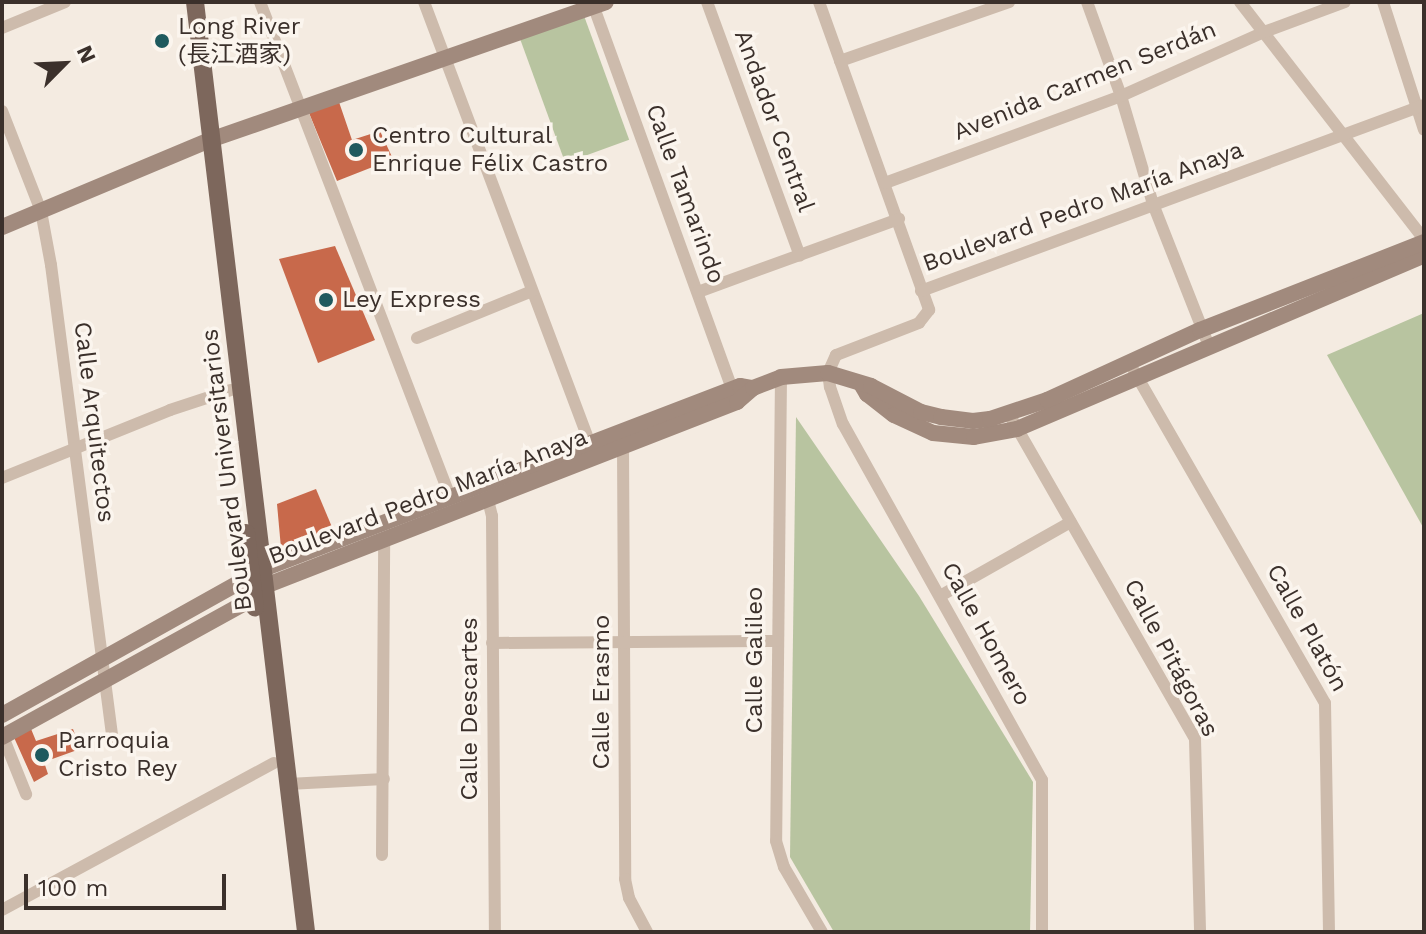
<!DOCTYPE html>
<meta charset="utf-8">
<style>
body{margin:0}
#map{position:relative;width:1426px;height:934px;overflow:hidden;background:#f4ebe1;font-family:"Work Sans","Noto Sans SC",sans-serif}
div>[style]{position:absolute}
.green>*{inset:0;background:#b8c4a0;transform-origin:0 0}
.building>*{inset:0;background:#c8694b}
.street>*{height:12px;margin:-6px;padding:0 6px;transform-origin:6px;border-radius:6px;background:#cdbbac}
.secondary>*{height:16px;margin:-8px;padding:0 8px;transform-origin:8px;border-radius:8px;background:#a18a7d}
.primary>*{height:18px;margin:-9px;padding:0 9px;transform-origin:9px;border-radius:9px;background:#7d675c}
.dots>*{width:22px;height:22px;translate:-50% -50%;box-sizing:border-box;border:4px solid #fbf5ee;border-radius:50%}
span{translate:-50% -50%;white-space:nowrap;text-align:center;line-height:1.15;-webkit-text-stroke:7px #fbf5ee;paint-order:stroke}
.poi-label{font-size:24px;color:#3b302b}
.left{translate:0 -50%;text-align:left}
.street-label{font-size:24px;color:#3b302b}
.frame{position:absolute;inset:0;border:4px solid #3b302b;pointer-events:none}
.north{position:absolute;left:24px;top:24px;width:80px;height:80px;-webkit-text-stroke:6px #fbf5ee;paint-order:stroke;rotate:66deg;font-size:22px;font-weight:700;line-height:32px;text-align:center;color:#3b302b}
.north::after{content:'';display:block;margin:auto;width:28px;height:36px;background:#3b302b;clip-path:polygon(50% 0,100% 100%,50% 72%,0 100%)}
.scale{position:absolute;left:24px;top:874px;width:202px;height:36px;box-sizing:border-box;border:4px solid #3b302b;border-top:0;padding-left:10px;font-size:24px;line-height:28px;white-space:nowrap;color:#3b302b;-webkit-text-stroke:6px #fbf5ee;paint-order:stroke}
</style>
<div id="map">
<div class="green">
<div style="left:583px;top:13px;width:135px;height:68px;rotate:70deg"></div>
<div style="clip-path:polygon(1424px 313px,1424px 529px,1327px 355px)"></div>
<div style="clip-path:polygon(796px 417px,919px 596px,1033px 782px,1030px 932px,834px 932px,790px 857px)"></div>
</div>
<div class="building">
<div style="clip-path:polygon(339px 102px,352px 140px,380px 131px,393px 159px,337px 181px,309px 113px)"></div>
<div style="clip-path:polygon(335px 246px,375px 340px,318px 363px,279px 259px)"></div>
<div style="clip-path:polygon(316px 489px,337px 539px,282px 559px,277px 504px)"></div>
<div style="clip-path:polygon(29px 724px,36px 741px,73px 729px,80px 749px,44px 762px,48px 774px,34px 782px,12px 733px)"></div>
</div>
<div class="street">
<div style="left:260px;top:2px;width:532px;rotate:68.98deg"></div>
<div style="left:424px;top:2px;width:477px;rotate:69.4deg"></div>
<div style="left:592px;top:2px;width:417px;rotate:70.1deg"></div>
<div style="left:707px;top:2px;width:270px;rotate:69.9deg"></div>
<div style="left:819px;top:2px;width:327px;rotate:70.3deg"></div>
<div style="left:929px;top:310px;width:16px;rotate:128deg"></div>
<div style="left:919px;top:323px;width:89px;rotate:158.9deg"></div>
<div style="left:836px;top:355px;width:20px;rotate:114deg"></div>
<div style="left:828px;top:373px;width:14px;rotate:82deg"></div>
<div style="left:830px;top:387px;width:39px;rotate:71deg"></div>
<div style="left:843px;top:424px;width:408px;rotate:60.8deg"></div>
<div style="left:1042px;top:780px;width:152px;rotate:90deg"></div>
<div style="left:1087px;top:2px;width:100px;rotate:70.1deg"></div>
<div style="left:1121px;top:96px;width:113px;rotate:73.5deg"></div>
<div style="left:1153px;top:204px;width:153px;rotate:68.5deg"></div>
<div style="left:1240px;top:2px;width:300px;rotate:52.2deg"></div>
<div style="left:1383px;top:2px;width:134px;rotate:72.2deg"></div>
<div style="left:2px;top:28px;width:68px;rotate:-22.4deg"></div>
<div style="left:840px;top:61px;width:179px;rotate:-19.2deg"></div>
<div style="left:2px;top:111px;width:107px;rotate:68.7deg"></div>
<div style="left:41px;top:211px;width:55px;rotate:79.5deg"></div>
<div style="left:51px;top:265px;width:484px;rotate:82.6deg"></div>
<div style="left:885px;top:183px;width:252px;rotate:-20.2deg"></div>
<div style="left:1121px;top:96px;width:157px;rotate:-24.1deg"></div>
<div style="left:1264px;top:32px;width:86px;rotate:-20.3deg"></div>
<div style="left:921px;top:291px;width:536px;rotate:-20.29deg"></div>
<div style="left:698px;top:292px;width:214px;rotate:-20deg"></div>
<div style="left:417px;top:338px;width:124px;rotate:-22.2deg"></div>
<div style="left:1134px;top:371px;width:383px;rotate:60.1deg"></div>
<div style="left:1325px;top:703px;width:229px;rotate:89deg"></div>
<div style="left:781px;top:377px;width:464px;rotate:90.6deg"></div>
<div style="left:776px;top:841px;width:27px;rotate:73deg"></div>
<div style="left:784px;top:867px;width:75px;rotate:59.7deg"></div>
<div style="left:1009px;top:414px;width:374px;rotate:60.2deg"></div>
<div style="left:1195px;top:739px;width:193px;rotate:88.5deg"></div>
<div style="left:623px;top:447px;width:432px;rotate:89.7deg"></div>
<div style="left:625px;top:879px;width:19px;rotate:78deg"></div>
<div style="left:629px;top:898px;width:38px;rotate:62deg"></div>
<div style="left:2px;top:478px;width:181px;rotate:-22deg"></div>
<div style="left:170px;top:410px;width:64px;rotate:-18.2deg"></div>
<div style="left:486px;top:492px;width:25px;rotate:76deg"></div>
<div style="left:492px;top:516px;width:416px;rotate:89.6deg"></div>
<div style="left:940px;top:596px;width:150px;rotate:-29.5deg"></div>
<div style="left:492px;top:643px;width:284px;rotate:-0.4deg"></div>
<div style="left:2px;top:734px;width:65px;rotate:68.2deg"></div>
<div style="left:288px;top:784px;width:96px;rotate:-3deg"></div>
<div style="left:382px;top:855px;width:313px;rotate:-89.6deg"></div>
<div style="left:2px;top:910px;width:309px;rotate:-28.4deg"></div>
</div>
<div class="secondary">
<div style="left:2px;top:227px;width:225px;rotate:-22.7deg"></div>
<div style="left:210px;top:140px;width:419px;rotate:-19.2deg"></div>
<div style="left:861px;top:384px;width:12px;rotate:59deg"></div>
<div style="left:867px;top:394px;width:34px;rotate:38deg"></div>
<div style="left:894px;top:415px;width:43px;rotate:24.8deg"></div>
<div style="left:933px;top:433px;width:41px;rotate:5.6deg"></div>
<div style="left:974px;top:437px;width:44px;rotate:-10.5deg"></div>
<div style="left:1017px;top:429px;width:443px;rotate:-23.1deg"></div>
<div style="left:2px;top:715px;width:299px;rotate:-29.2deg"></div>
<div style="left:263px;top:569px;width:511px;rotate:-20.99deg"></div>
<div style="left:740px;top:386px;width:13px;rotate:9deg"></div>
<div style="left:2px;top:737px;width:288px;rotate:-28.9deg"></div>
<div style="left:254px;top:598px;width:16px;rotate:-47deg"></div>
<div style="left:265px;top:586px;width:507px;rotate:-21.3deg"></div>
<div style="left:737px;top:402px;width:21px;rotate:-41deg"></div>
<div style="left:753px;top:388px;width:30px;rotate:-21deg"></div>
<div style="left:781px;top:377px;width:47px;rotate:-4.9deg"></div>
<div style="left:828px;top:373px;width:45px;rotate:16.8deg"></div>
<div style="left:871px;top:386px;width:56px;rotate:27.5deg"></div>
<div style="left:921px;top:412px;width:21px;rotate:14deg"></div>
<div style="left:941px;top:417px;width:32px;rotate:7deg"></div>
<div style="left:973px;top:421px;width:17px;rotate:-7deg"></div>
<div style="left:990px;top:419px;width:60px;rotate:-18.4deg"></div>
<div style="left:1047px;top:400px;width:168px;rotate:-24.6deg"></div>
<div style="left:1200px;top:330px;width:241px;rotate:-21.4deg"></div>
</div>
<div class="primary">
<div style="left:195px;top:2px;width:937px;rotate:83.19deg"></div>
<div style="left:246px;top:533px;width:75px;rotate:83.1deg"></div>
</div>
<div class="dots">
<div style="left:162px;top:41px;background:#1f5a5e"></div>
<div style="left:356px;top:150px;background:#1f5a5e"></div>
<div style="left:326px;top:300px;background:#1f5a5e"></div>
<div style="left:42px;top:755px;background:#1f5a5e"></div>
</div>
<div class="poi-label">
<span class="left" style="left:178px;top:41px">Long River<br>(長江酒家)</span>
<span class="left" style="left:372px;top:150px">Centro Cultural<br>Enrique Félix Castro</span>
<span class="left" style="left:342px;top:300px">Ley Express</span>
<span class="left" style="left:58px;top:755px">Parroquia<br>Cristo Rey</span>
</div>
<div class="street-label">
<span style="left:1085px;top:81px;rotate:-22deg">Avenida Carmen Serdán</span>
<span style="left:774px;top:121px;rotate:70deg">Andador Central</span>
<span style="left:685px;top:194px;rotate:70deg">Calle Tamarindo</span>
<span style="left:1083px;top:207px;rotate:-20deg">Boulevard Pedro María Anaya</span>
<span style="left:94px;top:422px;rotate:83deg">Calle Arquitectos</span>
<span style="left:227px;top:470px;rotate:-97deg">Boulevard Universitarios</span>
<span style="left:428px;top:497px;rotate:-21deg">Boulevard Pedro María Anaya</span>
<span style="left:1307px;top:628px;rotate:61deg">Calle Platón</span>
<span style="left:986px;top:634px;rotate:61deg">Calle Homero</span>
<span style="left:1171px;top:658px;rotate:62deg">Calle Pitágoras</span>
<span style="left:755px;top:660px;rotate:-90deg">Calle Galileo</span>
<span style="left:602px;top:692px;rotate:-90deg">Calle Erasmo</span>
<span style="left:470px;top:709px;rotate:-90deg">Calle Descartes</span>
</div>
<div class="frame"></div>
<div class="north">N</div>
<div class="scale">100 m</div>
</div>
